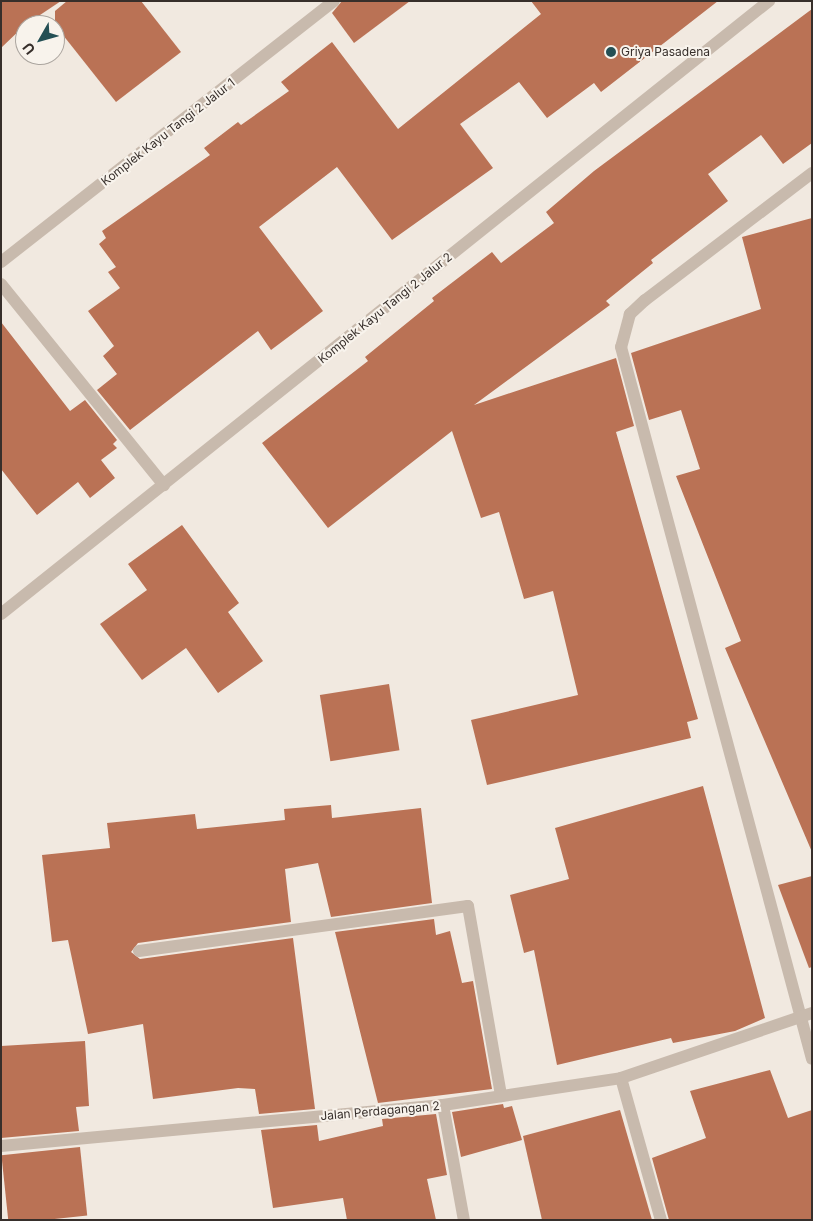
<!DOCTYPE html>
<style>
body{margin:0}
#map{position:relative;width:813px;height:1221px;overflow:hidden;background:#f1e9e0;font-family:Inter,sans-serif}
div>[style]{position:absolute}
.building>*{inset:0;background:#ba7255;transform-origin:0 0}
.street>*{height:12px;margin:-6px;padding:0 6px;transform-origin:6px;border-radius:6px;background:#c8baad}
.dots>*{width:14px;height:14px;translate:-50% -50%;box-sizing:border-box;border:2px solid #f8f3ec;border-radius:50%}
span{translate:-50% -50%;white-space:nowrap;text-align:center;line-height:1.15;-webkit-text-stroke:4px #f8f3ec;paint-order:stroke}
.poi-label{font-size:12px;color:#372f2b}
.left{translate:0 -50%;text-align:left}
.street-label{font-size:12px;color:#372f2b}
.frame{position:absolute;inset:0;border:2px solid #372f2b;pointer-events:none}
.north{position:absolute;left:15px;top:15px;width:50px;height:50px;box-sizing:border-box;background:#f8f3ec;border:1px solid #aba59f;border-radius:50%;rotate:232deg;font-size:14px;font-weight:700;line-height:20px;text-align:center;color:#372f2b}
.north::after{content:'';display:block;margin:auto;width:18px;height:22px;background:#244f54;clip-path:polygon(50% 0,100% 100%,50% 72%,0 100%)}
</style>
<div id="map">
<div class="building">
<div style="clip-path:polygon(1px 1px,61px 1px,25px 25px,1px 48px)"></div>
<div style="clip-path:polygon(67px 1px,141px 1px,181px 52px,116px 102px,55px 25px,55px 11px)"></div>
<div style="clip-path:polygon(342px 1px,410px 1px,354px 43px,332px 13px)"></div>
<div style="clip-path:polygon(531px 1px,718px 1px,601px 92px,594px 83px,547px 118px,519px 82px,460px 124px,493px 168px,392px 240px,337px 167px,259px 227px,323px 311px,271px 350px,258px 331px,130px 430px,97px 390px,117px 374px,103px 356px,114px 346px,88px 311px,120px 288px,108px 272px,116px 267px,99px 244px,106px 238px,102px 231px,210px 155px,204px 148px,238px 122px,241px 125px,289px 91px,281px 82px,332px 42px,398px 129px,541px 14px)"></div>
<div style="clip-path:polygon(812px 9px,812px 143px,783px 164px,761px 135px,708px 174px,728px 201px,651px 260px,653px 263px,606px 301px,610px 305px,474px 405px,616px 358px,634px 426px,616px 432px,698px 719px,687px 722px,691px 738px,487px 785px,471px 720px,578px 695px,553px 591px,524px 599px,499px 512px,481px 518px,452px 431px,328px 528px,262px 443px,368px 361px,365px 357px,434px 301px,432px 298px,492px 252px,501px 263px,554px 223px,546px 212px,594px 171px)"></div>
<div style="clip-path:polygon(812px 218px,812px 852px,725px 648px,741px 641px,676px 476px,700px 469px,681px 410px,649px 420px,631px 353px,761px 309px,742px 237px)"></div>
<div style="clip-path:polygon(1px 322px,70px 411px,85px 400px,117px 440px,113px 444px,117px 448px,101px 460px,115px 478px,90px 498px,78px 482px,37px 515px,1px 469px)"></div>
<div style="clip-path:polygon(182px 525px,239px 603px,228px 612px,263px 661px,218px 693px,186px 648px,142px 680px,100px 624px,147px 590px,128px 564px)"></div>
<div style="left:389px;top:684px;width:67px;height:70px;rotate:81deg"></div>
<div style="clip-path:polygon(703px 786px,765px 1018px,735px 1031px,673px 1043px,671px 1038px,557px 1065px,534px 950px,524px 953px,510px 895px,569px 879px,555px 828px)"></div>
<div style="clip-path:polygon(331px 805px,332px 818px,421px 808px,432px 903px,331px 917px,318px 863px,285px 869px,291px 922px,138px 943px,131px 952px,140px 959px,293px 938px,315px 1109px,259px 1114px,255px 1089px,238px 1088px,153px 1099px,143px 1024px,88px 1034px,68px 940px,52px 942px,42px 855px,110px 848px,107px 823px,195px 814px,197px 829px,285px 820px,284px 809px)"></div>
<div style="clip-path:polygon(812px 876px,812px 967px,809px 968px,778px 885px)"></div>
<div style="clip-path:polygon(434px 919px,436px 935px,450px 931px,462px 983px,473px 981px,492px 1089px,378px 1103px,335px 932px)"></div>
<div style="clip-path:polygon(85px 1041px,89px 1106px,76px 1107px,79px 1131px,1px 1138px,1px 1046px)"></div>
<div style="clip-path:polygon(770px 1070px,788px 1118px,812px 1110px,812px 1220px,669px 1220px,652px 1158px,706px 1138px,690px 1091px)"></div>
<div style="clip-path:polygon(503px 1104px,504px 1108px,512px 1106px,522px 1140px,461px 1157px,452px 1112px)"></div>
<div style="clip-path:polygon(620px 1110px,652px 1220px,542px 1220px,523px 1136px)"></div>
<div style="clip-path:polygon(436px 1114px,447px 1175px,427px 1179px,436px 1220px,347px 1220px,343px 1198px,273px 1208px,261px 1130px,317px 1125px,319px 1141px,383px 1126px,382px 1119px)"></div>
<div style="left:80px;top:1147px;width:69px;height:79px;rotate:84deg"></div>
</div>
<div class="street">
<div style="left:812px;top:173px;width:210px;rotate:142.7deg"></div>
<div style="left:645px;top:300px;width:21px;rotate:137deg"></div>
<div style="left:630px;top:314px;width:34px;rotate:105deg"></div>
<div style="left:621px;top:347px;width:737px;rotate:74.98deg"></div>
<div style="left:1px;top:262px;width:423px;rotate:-38.1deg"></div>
<div style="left:1px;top:284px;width:259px;rotate:51deg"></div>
<div style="left:1px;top:614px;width:983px;rotate:-38.6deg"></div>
<div style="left:139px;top:951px;width:332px;rotate:-7.8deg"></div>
<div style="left:468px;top:906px;width:193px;rotate:80.1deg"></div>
<div style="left:621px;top:1078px;width:148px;rotate:74.3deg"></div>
<div style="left:443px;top:1105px;width:117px;rotate:79.7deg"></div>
<div style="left:1px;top:1146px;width:444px;rotate:-5.3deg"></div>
<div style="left:443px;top:1105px;width:180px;rotate:-8.6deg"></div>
<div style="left:621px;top:1078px;width:202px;rotate:-18.8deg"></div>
</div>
<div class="dots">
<div style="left:611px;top:52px;background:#244f54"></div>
</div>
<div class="poi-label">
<span class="left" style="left:621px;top:52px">Griya Pasadena</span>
</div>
<div class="street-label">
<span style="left:168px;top:132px;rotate:-38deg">Komplek Kayu Tangi 2 Jalur 1</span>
<span style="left:385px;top:308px;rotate:-39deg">Komplek Kayu Tangi 2 Jalur 2</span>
<span style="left:380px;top:1111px;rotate:-5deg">Jalan Perdagangan 2</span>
</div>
<div class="frame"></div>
<div class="north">U</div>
</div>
